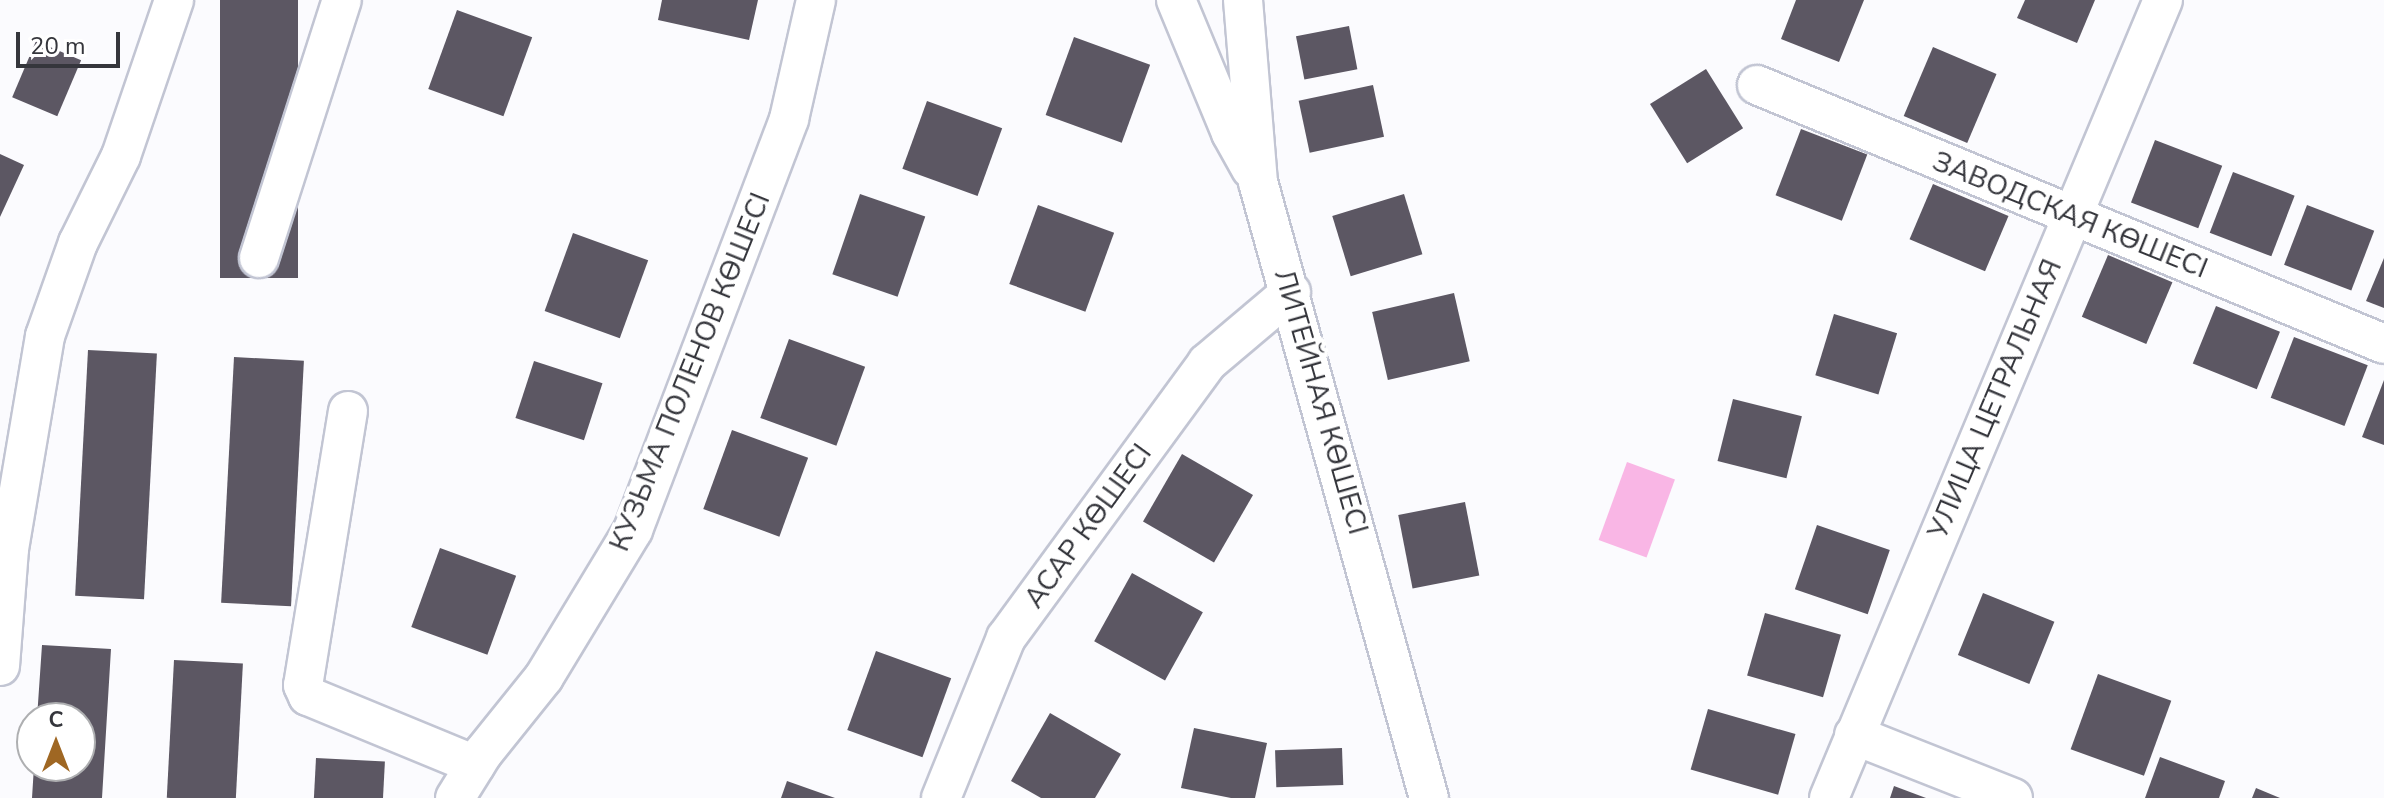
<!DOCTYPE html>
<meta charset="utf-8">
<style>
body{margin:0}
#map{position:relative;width:2384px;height:798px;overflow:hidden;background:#fbfbfe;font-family:"Nunito Sans",sans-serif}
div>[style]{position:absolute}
.green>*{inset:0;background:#f9b6e5;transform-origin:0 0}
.building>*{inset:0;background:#5c5763;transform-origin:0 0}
.roads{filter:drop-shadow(2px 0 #c2c5d3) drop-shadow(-2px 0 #c2c5d3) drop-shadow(0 2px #c2c5d3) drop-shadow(0 -2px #c2c5d3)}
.minor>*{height:38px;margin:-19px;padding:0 19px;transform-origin:19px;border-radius:19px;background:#fff}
span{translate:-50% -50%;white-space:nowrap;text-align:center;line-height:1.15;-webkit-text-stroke:8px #fff;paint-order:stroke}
.street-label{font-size:28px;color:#35363c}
.north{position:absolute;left:16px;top:702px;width:80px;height:80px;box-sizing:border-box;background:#fff;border:2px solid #aeafb1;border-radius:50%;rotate:0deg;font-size:22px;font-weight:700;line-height:32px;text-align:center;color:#35363c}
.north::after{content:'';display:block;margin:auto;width:28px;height:36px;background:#9f6723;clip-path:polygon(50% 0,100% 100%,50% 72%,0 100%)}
.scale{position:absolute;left:16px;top:32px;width:104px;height:36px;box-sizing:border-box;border:4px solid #35363c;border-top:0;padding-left:10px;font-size:24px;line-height:28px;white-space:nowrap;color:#35363c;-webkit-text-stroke:6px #fff;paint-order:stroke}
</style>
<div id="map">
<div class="green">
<div style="left:1627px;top:462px;width:51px;height:83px;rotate:20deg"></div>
</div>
<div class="building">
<div style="left:220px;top:0;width:78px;height:278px"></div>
<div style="clip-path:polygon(662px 0,758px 0,749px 40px,658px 20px)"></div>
<div style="clip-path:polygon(1796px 0,1864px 0,1839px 62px,1781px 39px)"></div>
<div style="clip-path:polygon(2025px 0,2095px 0,2077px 43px,2017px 18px)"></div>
<div style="left:457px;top:10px;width:80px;height:84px;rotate:20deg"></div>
<div style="left:1349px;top:26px;width:44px;height:54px;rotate:79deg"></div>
<div style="left:1074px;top:37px;width:81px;height:83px;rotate:20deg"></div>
<div style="left:36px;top:41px;width:49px;height:61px;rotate:23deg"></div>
<div style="left:1933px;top:47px;width:69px;height:75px;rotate:23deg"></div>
<div style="left:1706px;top:69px;width:70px;height:66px;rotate:58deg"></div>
<div style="left:1373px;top:85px;width:53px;height:76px;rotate:78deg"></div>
<div style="left:927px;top:101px;width:80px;height:72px;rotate:20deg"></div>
<div style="left:1801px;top:129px;width:71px;height:71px;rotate:21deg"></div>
<div style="left:2155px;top:140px;width:72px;height:67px;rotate:21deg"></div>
<div style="clip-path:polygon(0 154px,24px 165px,0 217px)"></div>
<div style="left:2233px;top:172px;width:66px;height:65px;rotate:21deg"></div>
<div style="left:1933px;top:184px;width:82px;height:60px;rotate:23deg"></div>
<div style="left:860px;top:194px;width:69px;height:85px;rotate:19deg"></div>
<div style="left:1404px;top:194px;width:63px;height:75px;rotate:73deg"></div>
<div style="left:1038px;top:205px;width:81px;height:84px;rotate:20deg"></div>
<div style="left:2307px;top:205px;width:72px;height:64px;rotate:21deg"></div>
<div style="left:573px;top:233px;width:80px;height:83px;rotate:20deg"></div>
<div style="left:2108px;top:255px;width:70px;height:67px;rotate:23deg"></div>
<div style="clip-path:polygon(2384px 258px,2384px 308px,2366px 301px)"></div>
<div style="left:1454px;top:293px;width:70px;height:84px;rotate:77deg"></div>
<div style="left:2216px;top:306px;width:69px;height:62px;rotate:22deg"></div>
<div style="left:1834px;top:314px;width:66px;height:64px;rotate:17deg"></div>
<div style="left:2294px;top:337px;width:79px;height:65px;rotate:21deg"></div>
<div style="left:789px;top:339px;width:81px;height:84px;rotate:20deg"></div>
<div style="left:88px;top:350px;width:69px;height:246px;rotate:3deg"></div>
<div style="left:234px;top:357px;width:70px;height:246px;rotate:3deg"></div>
<div style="left:534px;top:361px;width:72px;height:60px;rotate:18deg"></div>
<div style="clip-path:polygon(2384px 380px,2384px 445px,2362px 437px)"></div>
<div style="left:1733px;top:399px;width:71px;height:64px;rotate:14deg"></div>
<div style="left:732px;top:430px;width:81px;height:84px;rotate:20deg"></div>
<div style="left:1182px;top:454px;width:82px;height:78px;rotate:30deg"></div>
<div style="left:1465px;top:502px;width:75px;height:68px;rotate:79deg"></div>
<div style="left:1817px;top:525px;width:77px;height:68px;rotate:19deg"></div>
<div style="left:440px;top:548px;width:81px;height:84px;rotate:20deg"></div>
<div style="left:1132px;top:573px;width:81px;height:78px;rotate:29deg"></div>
<div style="left:1983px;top:593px;width:77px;height:67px;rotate:22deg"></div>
<div style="left:1765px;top:613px;width:79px;height:65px;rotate:16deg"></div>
<div style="clip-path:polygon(42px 645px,111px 649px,102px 798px,32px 798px,34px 766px,80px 766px,80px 718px,37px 718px)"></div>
<div style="left:876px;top:651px;width:80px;height:84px;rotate:20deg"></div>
<div style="left:174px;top:660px;width:69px;height:138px;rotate:3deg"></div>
<div style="left:2098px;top:674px;width:78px;height:80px;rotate:20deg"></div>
<div style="left:1708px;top:709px;width:91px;height:63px;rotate:16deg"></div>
<div style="clip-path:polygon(1050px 713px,1121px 754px,1095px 798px,1041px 798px,1011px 781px)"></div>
<div style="clip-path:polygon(1194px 728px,1267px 743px,1255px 798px,1231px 798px,1181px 788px)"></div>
<div style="left:1342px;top:748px;width:37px;height:67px;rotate:88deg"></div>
<div style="clip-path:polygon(2160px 757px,2225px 781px,2219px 798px,2145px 798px)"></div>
<div style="left:316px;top:758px;width:69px;height:40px;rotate:3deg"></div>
<div style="clip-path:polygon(787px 781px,835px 798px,781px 798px)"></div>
<div style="clip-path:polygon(1894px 786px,1926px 798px,1890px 798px)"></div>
<div style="clip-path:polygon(2256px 788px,2280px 798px,2252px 798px)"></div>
</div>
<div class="roads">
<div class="minor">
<div style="left:1176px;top:0;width:144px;rotate:67.5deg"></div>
<div style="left:1231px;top:133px;width:41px;rotate:60.9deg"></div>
<div style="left:1243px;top:0;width:183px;rotate:85.3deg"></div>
<div style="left:1258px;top:182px;width:639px;rotate:74.49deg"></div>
<div style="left:1757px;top:85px;width:678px;rotate:22.44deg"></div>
<div style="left:259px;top:258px;width:271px;rotate:-72.2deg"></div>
<div style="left:348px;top:411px;width:278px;rotate:99.3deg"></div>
<div style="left:303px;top:685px;width:12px;rotate:66deg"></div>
<div style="left:308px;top:696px;width:181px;rotate:22.4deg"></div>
<div style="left:0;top:666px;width:117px;rotate:-85.6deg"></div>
<div style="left:9px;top:549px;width:216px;rotate:-80.4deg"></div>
<div style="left:45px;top:336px;width:99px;rotate:-70.5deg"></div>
<div style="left:78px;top:243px;width:97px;rotate:-63.7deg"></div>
<div style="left:121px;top:156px;width:165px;rotate:-71.2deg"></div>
<div style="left:1854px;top:735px;width:171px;rotate:21.6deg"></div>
<div style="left:455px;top:798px;width:53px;rotate:-58.1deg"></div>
<div style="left:483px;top:753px;width:97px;rotate:-51.2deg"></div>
<div style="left:544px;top:677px;width:172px;rotate:-58.8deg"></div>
<div style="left:633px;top:530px;width:440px;rotate:-69.2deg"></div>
<div style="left:789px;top:119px;width:122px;rotate:-77.2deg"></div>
<div style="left:941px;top:798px;width:173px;rotate:-67.9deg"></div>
<div style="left:1006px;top:638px;width:341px;rotate:-53.8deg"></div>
<div style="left:1207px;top:363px;width:110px;rotate:-40.2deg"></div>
<div style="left:1829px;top:798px;width:865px;rotate:-67.29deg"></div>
</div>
</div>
<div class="street-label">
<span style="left:2070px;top:215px;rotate:22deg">ЗАВОДСКАЯ КӨШЕСІ</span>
<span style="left:690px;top:372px;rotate:-68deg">КУЗЬМА ПОЛЕНОВ КӨШЕСІ</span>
<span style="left:1995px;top:399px;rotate:-67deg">УЛИЦА ЦЕТРАЛЬНАЯ</span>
<span style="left:1321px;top:402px;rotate:74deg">ЛИТЕЙНАЯ КӨШЕСІ</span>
<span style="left:1088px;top:526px;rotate:-54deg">АСАР КӨШЕСІ</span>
</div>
<div class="north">С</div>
<div class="scale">20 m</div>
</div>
